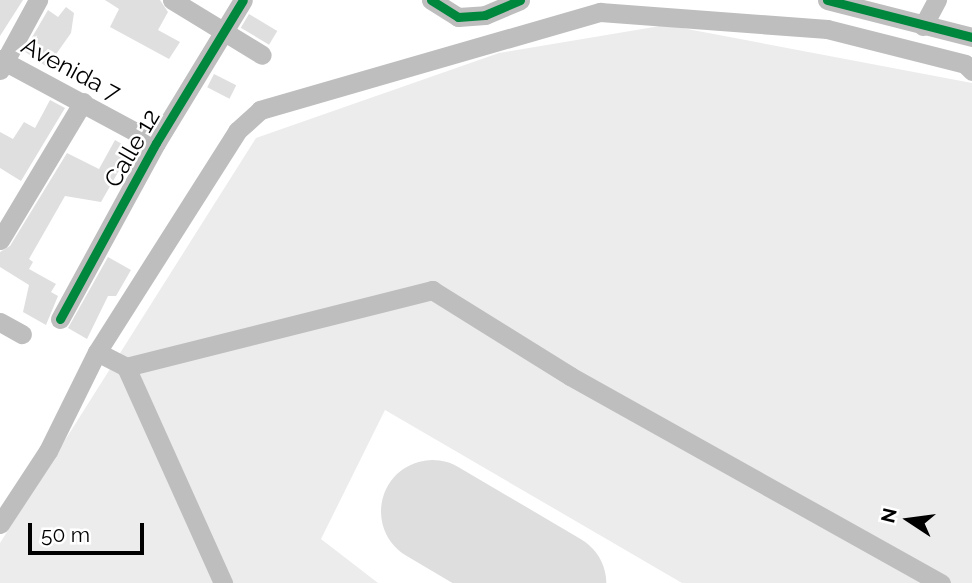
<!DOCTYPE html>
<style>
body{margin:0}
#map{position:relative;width:972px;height:583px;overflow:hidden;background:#fff;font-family:Raleway,sans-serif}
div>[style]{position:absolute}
.green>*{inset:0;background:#ececec}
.runway>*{height:103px;margin:-51.5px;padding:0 51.5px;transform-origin:51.5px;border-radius:51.5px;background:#dedede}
.building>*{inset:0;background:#dfdfdf;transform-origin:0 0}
.minor>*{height:19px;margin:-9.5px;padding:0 9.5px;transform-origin:9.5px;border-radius:9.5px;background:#bebebe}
.cycleway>*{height:9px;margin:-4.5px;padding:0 4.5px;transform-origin:4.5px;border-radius:4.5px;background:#00873e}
span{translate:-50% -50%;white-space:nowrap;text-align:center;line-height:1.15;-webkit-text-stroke:5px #fff;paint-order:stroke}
.street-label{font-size:24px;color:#000}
.north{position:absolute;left:874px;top:485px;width:70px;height:70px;-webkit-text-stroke:5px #fff;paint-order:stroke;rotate:283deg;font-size:19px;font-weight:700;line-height:28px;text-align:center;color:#000}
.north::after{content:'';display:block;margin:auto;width:24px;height:32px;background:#000;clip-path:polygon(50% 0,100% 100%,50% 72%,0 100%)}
.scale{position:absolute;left:28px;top:523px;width:116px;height:32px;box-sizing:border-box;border:4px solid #000;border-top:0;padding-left:9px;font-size:21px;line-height:24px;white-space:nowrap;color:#000;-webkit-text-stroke:5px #fff;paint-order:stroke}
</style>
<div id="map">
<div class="green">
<div style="clip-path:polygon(666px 25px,972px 83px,972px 583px,682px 583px,385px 410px,321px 539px,378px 583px,0 583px,0 543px,256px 138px,499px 53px)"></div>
</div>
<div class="runway">
<div style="left:432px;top:511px;width:142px;rotate:30.5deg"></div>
</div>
<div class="building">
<div style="clip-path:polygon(0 0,23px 0,0 36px)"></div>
<div style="clip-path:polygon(105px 0,160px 0,168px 12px,158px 30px,180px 42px,169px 59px,110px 27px,119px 9px)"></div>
<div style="clip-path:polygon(66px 7px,74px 13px,71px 33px,47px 67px,24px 51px,48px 10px,58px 17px)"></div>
<div style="left:249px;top:14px;width:33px;height:16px;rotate:31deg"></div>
<div style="left:214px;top:74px;width:25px;height:15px;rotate:27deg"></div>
<div style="clip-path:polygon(50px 100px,65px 108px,21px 181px,0 168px,0 132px,13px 139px,24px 122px,35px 128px)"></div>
<div style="clip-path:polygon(115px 140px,136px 152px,129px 165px,124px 162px,101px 202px,65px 196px,29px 259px,33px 262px,29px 269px,56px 284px,51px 292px,58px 296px,46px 325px,23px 312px,29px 285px,0 267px,0 252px,10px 246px,67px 153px,99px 169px)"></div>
<div style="clip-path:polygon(108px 257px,131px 270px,116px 296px,108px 296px,87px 339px,68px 328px)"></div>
</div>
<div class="minor">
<div style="left:172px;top:0;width:105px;rotate:31.4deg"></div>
<div style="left:431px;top:0;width:32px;rotate:32deg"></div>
<div style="left:458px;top:17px;width:27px;rotate:-4deg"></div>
<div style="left:485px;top:15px;width:38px;rotate:-23deg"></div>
<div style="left:827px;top:0;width:150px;rotate:14.3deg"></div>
<div style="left:923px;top:26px;width:30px;rotate:-62deg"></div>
<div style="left:0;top:59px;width:177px;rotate:28.3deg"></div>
<div style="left:0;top:70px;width:80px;rotate:-61.5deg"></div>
<div style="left:0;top:240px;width:161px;rotate:-59deg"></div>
<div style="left:60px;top:319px;width:200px;rotate:-61.4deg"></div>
<div style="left:156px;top:143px;width:167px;rotate:-58.7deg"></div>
<div style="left:0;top:322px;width:25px;rotate:29deg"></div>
<div style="left:97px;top:352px;width:33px;rotate:27deg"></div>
<div style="left:126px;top:367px;width:237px;rotate:65.8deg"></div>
<div style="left:126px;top:367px;width:316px;rotate:-14.1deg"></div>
<div style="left:432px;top:290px;width:163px;rotate:31.9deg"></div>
<div style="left:570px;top:376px;width:425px;rotate:29.2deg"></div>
<div style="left:0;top:524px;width:87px;rotate:-56.7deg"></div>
<div style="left:48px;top:451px;width:110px;rotate:-63.7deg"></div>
<div style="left:97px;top:352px;width:262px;rotate:-57.6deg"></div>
<div style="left:237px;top:131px;width:31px;rotate:-42deg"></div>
<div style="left:260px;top:110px;width:354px;rotate:-16.1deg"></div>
<div style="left:600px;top:12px;width:228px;rotate:4.3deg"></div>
<div style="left:827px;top:29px;width:142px;rotate:14.2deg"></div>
<div style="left:965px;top:64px;width:10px;rotate:45deg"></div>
</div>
<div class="cycleway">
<div style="left:431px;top:0;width:32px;rotate:32deg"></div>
<div style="left:458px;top:17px;width:27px;rotate:-4deg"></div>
<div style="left:485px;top:15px;width:38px;rotate:-23deg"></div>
<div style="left:827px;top:0;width:150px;rotate:14.3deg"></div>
<div style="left:60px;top:319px;width:200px;rotate:-61.4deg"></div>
<div style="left:156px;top:143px;width:167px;rotate:-58.7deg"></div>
</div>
<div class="street-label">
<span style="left:71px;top:69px;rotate:28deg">Avenida 7</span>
<span style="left:132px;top:148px;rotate:-60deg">Calle 12</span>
</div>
<div class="north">N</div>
<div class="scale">50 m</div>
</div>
